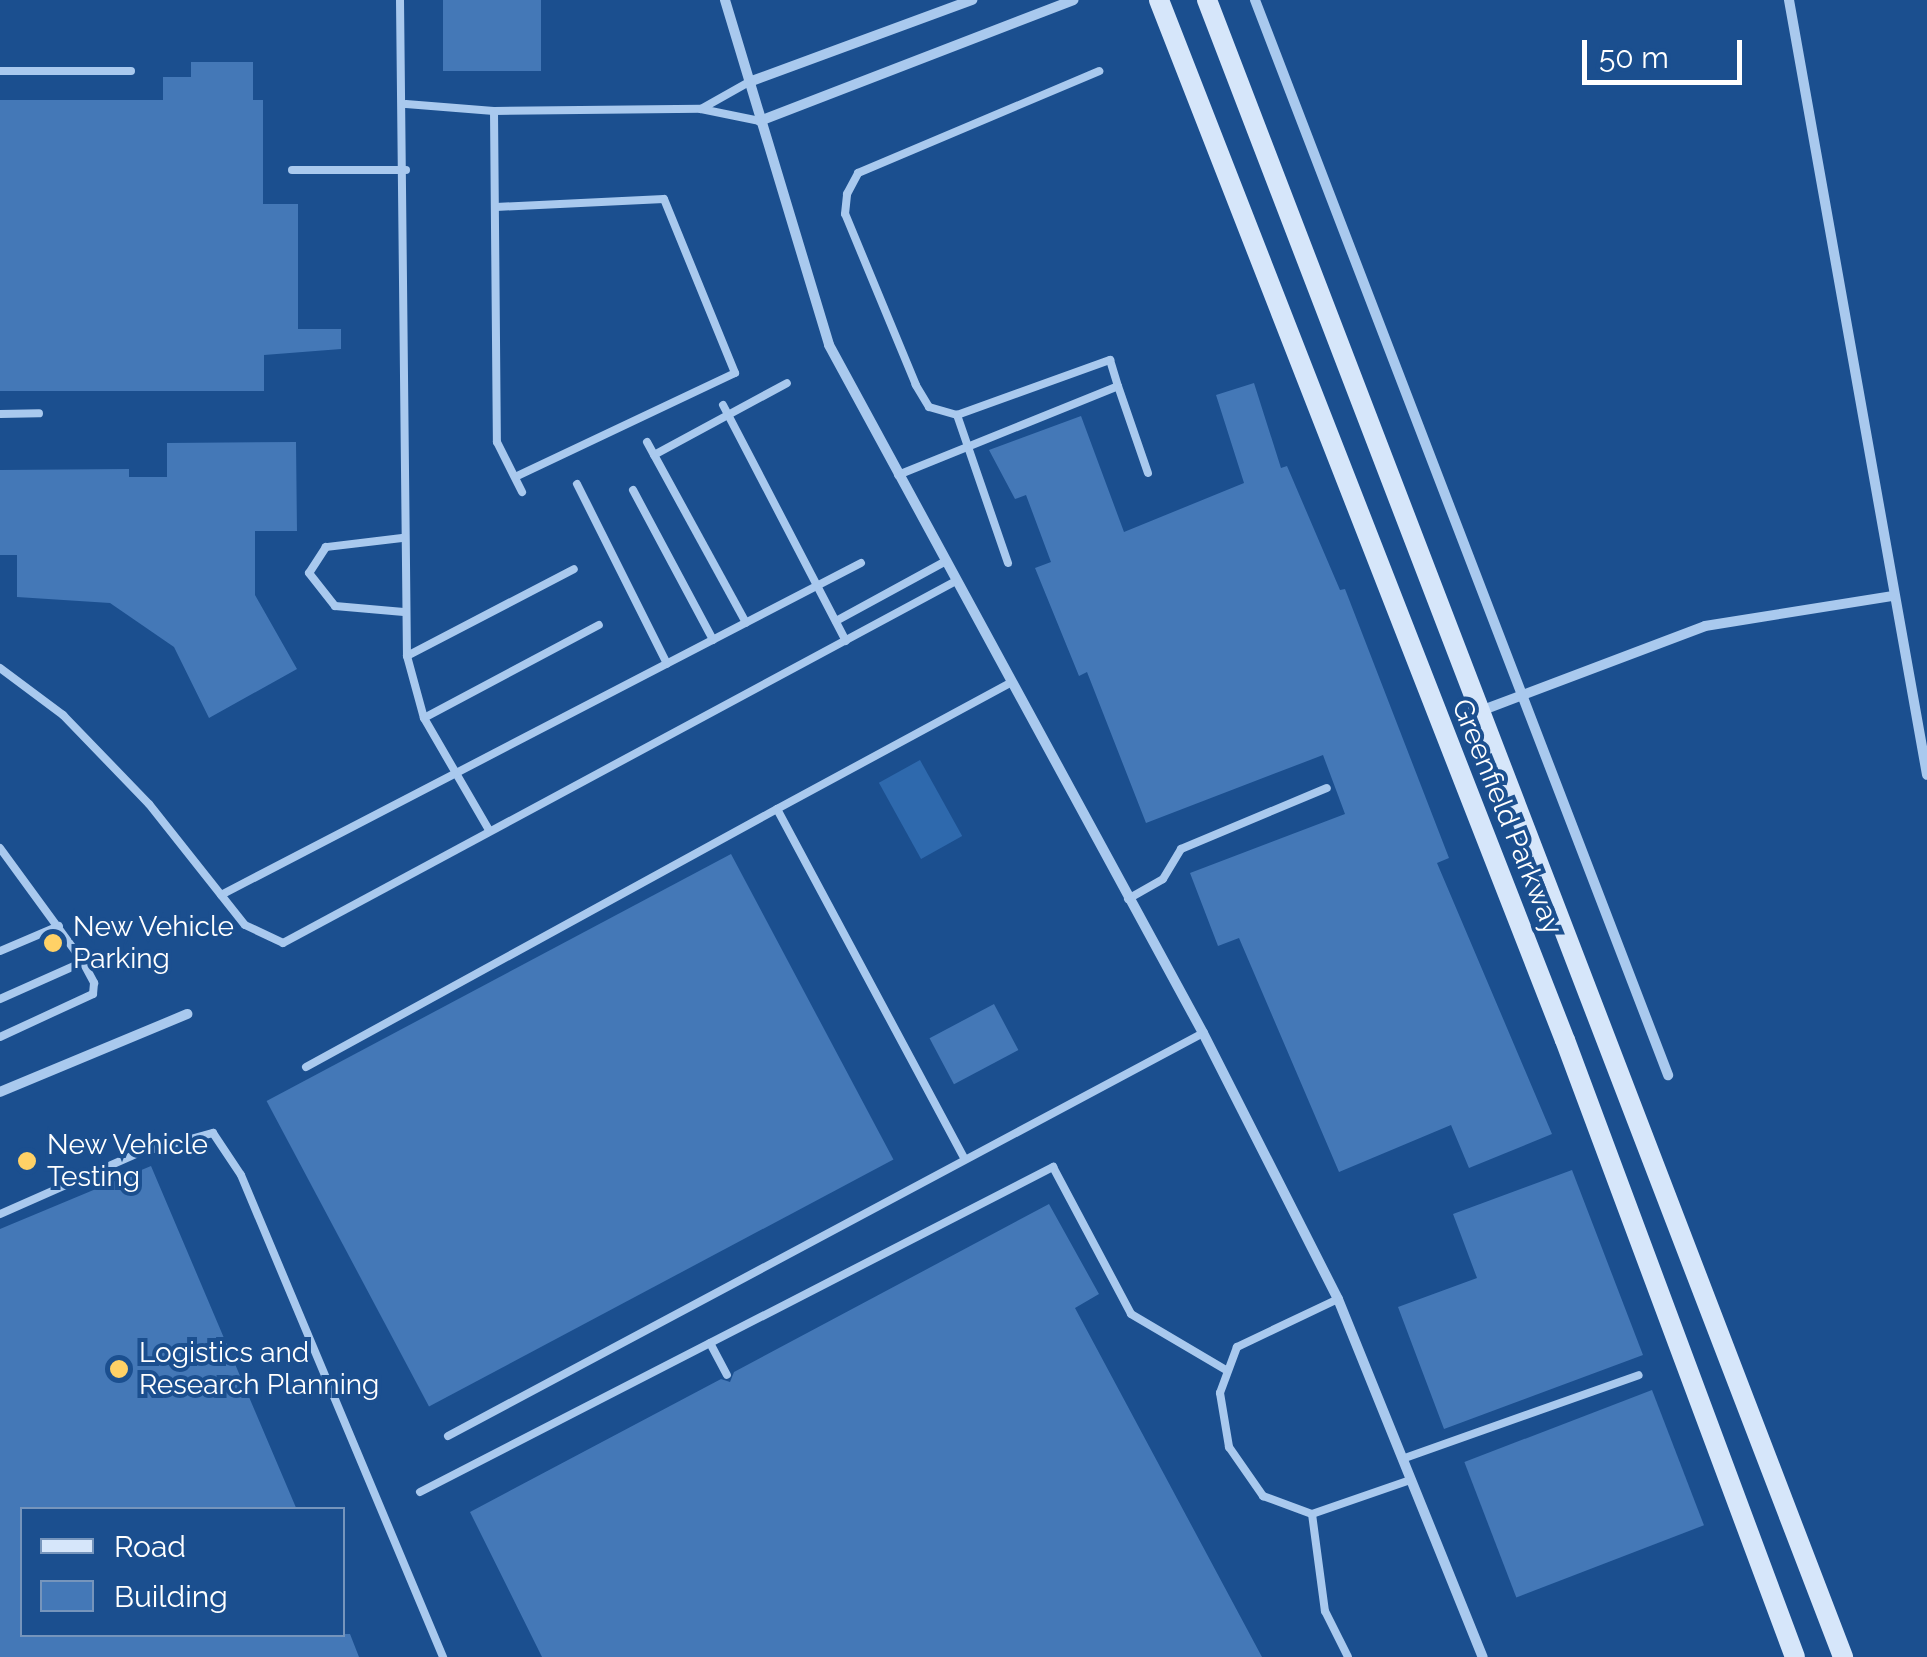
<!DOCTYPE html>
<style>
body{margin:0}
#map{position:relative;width:1927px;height:1657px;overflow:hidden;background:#1b4f8f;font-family:Raleway,sans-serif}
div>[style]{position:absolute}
.green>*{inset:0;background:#2e69ad;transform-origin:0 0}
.building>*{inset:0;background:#4478b7;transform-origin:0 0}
.service>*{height:8px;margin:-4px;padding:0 4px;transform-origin:4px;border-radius:4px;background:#a9c9ee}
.minor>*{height:10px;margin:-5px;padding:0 5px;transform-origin:5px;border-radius:5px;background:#a9c9ee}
.secondary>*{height:20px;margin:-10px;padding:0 10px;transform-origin:10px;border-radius:10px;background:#d6e6fa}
.dots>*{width:28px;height:28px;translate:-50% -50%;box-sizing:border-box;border:5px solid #1b4f8f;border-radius:50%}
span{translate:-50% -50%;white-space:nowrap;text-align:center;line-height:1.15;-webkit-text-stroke:8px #1b4f8f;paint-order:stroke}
.street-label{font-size:28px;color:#fff}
.poi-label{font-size:28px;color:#fff}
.left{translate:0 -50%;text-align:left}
.legend{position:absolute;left:20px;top:1507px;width:325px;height:130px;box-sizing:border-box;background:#1b4f8f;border:2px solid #7695bc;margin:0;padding:12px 18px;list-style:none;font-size:30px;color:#fff}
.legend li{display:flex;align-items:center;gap:20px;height:50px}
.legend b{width:50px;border:2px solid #7695bc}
.scale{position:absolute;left:1582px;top:40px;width:160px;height:45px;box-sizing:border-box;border:5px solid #fff;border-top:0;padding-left:12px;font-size:30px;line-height:35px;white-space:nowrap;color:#fff;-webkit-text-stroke:8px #1b4f8f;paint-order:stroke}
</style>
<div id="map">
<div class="green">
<div style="left:920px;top:760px;width:87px;height:47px;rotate:61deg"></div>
</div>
<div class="building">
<div style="left:443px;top:0;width:98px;height:71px"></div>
<div style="clip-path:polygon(191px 62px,253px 62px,253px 100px,263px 100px,263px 204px,298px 204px,298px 329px,341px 329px,341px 349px,264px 355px,264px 391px,0 391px,0 100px,163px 100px,163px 77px,191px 77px)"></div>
<div style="clip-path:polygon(1254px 383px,1281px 468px,1287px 466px,1340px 590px,1345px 589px,1449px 858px,1437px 863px,1552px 1134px,1469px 1168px,1451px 1125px,1339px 1172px,1239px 938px,1218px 946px,1190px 873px,1345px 814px,1323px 755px,1146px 823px,1087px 672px,1079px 676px,1035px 568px,1051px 562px,1026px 495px,1015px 499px,989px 450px,1081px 416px,1124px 532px,1244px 483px,1216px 395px)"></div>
<div style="clip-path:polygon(296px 442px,297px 531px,255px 531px,255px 595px,297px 669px,209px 718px,174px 647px,110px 603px,17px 597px,17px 555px,0 555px,0 470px,129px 469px,129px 477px,167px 477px,167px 443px)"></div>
<div style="left:731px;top:854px;width:346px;height:526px;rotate:62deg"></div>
<div style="left:994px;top:1004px;width:52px;height:73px;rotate:62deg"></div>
<div style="clip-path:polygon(151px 1166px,297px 1510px,22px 1510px,22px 1634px,350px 1634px,359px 1657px,0 1657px,0 1229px)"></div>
<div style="clip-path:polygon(1572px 1170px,1643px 1355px,1444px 1429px,1398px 1307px,1477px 1278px,1453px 1214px)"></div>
<div style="clip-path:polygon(1049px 1204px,1099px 1294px,1075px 1308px,1262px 1657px,542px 1657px,470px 1512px,721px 1379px,730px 1382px,734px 1372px)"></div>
<div style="left:1652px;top:1390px;width:145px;height:201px;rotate:69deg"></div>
</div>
<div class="service">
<div style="left:400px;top:0;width:656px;rotate:89.39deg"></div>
<div style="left:407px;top:656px;width:64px;rotate:74.7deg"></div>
<div style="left:424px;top:718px;width:129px;rotate:59.9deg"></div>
<div style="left:0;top:71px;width:131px"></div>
<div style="left:406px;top:104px;width:88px;rotate:4.5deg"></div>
<div style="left:494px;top:111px;width:207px;rotate:-0.6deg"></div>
<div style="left:701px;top:109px;width:60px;rotate:11.5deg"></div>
<div style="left:701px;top:109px;width:55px;rotate:-29.4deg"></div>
<div style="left:494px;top:111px;width:331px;rotate:89.5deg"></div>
<div style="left:497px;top:442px;width:56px;rotate:63.4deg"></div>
<div style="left:292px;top:170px;width:114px"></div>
<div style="left:496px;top:207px;width:168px;rotate:-2.7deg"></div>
<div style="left:664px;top:199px;width:188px;rotate:67.8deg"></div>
<div style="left:735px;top:373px;width:243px;rotate:154.7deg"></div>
<div style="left:723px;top:405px;width:266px;rotate:62.5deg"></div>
<div style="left:0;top:414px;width:39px;rotate:-1deg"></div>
<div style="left:957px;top:415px;width:29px;rotate:-164deg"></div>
<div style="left:929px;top:407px;width:26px;rotate:-121deg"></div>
<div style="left:916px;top:385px;width:185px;rotate:-112.5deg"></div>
<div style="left:845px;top:214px;width:20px;rotate:-84deg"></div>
<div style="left:847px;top:194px;width:24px;rotate:-62deg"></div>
<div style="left:858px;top:173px;width:262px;rotate:-22.9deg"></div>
<div style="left:647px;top:442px;width:206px;rotate:61.3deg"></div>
<div style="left:654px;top:455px;width:151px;rotate:-28.4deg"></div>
<div style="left:898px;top:475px;width:237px;rotate:-22deg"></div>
<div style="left:1118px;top:386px;width:92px;rotate:71deg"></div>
<div style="left:577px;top:484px;width:201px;rotate:63.4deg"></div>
<div style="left:633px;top:490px;width:170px;rotate:61.9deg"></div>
<div style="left:402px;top:538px;width:77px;rotate:173.2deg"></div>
<div style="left:326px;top:547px;width:31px;rotate:123deg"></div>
<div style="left:309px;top:573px;width:42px;rotate:51.8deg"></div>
<div style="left:335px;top:606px;width:69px;rotate:5deg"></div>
<div style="left:1008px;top:563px;width:157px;rotate:-109deg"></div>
<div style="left:957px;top:415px;width:163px;rotate:-19.8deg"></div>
<div style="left:1110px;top:360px;width:27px;rotate:73deg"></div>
<div style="left:836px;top:621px;width:123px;rotate:-28.6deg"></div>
<div style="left:407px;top:656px;width:188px;rotate:-27.5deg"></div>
<div style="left:0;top:668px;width:79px;rotate:36.7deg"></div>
<div style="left:63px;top:715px;width:124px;rotate:46deg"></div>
<div style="left:149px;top:804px;width:154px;rotate:51.6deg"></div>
<div style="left:245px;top:925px;width:42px;rotate:25.3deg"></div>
<div style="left:283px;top:943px;width:762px;rotate:-28.28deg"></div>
<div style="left:424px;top:718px;width:198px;rotate:-28deg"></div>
<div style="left:777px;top:809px;width:265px;rotate:-28.4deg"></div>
<div style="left:0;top:848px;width:141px;rotate:53.9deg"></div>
<div style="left:221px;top:895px;width:721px;rotate:-27.42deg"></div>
<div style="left:1128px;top:899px;width:40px;rotate:-29.7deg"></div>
<div style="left:1163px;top:879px;width:35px;rotate:-59deg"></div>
<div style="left:1181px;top:849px;width:158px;rotate:-22.7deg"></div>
<div style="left:0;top:951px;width:64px;rotate:-23deg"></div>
<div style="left:0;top:999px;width:91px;rotate:-24deg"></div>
<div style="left:83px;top:962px;width:24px;rotate:62deg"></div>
<div style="left:94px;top:983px;width:11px;rotate:95deg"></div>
<div style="left:93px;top:994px;width:102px;rotate:155.2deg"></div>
<div style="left:306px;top:1067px;width:537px;rotate:-28.71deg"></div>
<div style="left:777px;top:809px;width:397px;rotate:61.8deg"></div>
<div style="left:0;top:1214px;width:149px;rotate:-23.8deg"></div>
<div style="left:136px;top:1154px;width:80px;rotate:-15.3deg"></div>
<div style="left:213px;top:1133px;width:50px;rotate:56.3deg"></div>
<div style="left:241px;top:1175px;width:523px;rotate:67.26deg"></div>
<div style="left:1338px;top:1299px;width:112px;rotate:154.6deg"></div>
<div style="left:1237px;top:1347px;width:49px;rotate:110.3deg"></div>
<div style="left:1220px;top:1393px;width:55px;rotate:80.5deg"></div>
<div style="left:1229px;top:1447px;width:60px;rotate:55.2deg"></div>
<div style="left:1263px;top:1496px;width:52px;rotate:20.2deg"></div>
<div style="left:1312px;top:1514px;width:104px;rotate:-19.1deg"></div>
<div style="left:710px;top:1343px;width:36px;rotate:62deg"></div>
<div style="left:448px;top:1436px;width:856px;rotate:-28.09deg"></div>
<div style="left:1402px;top:1459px;width:251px;rotate:-19.5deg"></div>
<div style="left:420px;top:1492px;width:712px;rotate:-27.18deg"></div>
<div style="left:1053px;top:1167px;width:166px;rotate:62deg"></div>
<div style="left:1131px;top:1314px;width:110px;rotate:30.5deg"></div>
<div style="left:1312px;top:1514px;width:98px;rotate:82.4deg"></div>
<div style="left:1325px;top:1611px;width:51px;rotate:63.4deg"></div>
</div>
<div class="minor">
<div style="left:725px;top:0;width:360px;rotate:73.2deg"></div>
<div style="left:829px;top:345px;width:783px;rotate:61.47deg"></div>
<div style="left:1203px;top:1033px;width:298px;rotate:63.1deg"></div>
<div style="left:1338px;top:1299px;width:386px;rotate:68deg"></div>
<div style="left:1255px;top:0;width:1152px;rotate:68.98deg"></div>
<div style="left:1789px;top:0;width:787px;rotate:79.9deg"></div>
<div style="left:749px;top:82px;width:238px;rotate:-20.2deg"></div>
<div style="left:760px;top:121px;width:336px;rotate:-21.1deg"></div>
<div style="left:1483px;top:710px;width:237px;rotate:-20.7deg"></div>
<div style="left:1705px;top:626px;width:189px;rotate:-9.1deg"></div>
<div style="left:0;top:1092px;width:203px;rotate:-22.6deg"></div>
</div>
<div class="secondary">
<div style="left:1159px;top:0;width:1116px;rotate:68.68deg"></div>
<div style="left:1565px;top:1040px;width:658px;rotate:69.56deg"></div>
<div style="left:1207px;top:0;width:1775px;rotate:69deg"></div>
</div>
<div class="dots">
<div style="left:53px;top:943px;background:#ffd166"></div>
<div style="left:27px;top:1161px;background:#ffd166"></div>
<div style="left:119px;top:1369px;background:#ffd166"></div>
</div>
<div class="street-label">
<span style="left:1507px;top:817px;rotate:68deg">Greenfield Parkway</span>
</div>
<div class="poi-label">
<span class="left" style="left:73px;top:943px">New Vehicle<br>Parking</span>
<span class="left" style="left:47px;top:1161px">New Vehicle<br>Testing</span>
<span class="left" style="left:139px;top:1369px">Logistics and<br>Research Planning</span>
</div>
<ul class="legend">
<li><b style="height:12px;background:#d6e6fa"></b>Road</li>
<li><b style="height:28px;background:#4478b7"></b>Building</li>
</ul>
<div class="scale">50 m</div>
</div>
